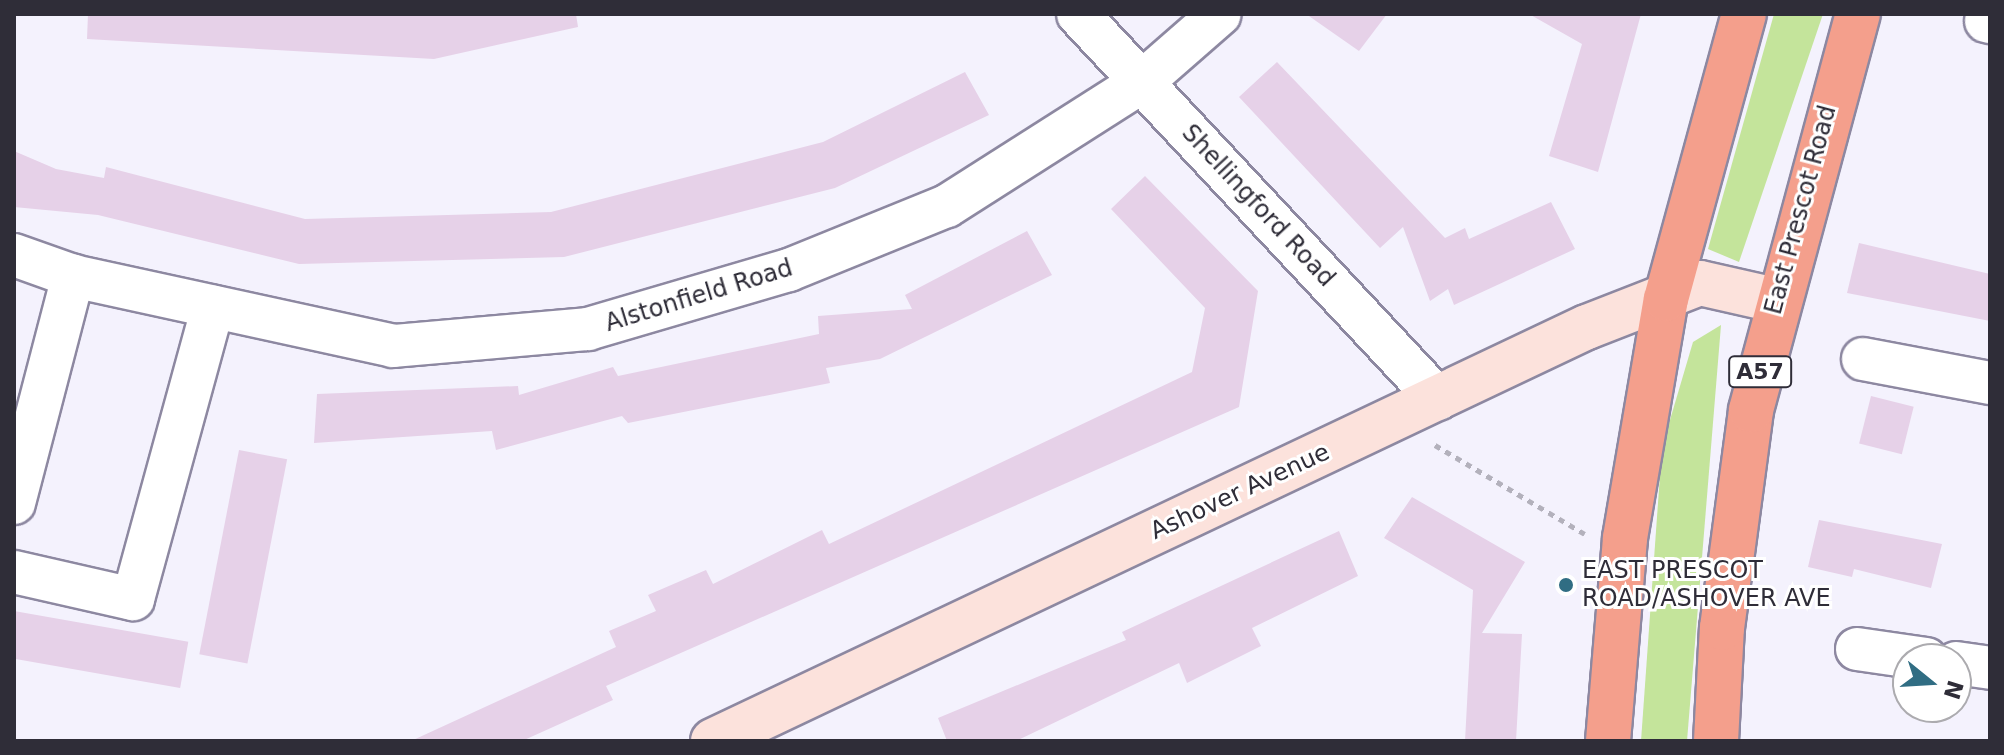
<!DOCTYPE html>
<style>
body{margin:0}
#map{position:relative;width:2004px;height:755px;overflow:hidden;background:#f4f2fd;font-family:"DejaVu Sans",sans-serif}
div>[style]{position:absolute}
.green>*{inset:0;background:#c4e49b}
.building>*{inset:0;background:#e6d1e8;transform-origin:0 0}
.path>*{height:5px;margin-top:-2.5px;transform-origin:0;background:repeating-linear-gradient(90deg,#b3b1bc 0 6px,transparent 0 12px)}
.roads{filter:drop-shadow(2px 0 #8d88a1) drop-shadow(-2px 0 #8d88a1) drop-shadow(0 2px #8d88a1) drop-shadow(0 -2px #8d88a1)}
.street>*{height:42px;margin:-21px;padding:0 21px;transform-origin:21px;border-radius:21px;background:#fff}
.secondary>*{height:44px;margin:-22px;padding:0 22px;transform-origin:22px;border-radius:22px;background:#fce2dc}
.highway>*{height:44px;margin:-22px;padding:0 22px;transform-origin:22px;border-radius:22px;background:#f49f8c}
.dots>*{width:22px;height:22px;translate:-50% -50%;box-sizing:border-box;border:4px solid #fff;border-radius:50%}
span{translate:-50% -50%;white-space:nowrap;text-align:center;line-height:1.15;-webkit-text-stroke:6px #fff;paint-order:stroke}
.shield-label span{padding:2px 6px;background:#fff;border:2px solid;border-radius:6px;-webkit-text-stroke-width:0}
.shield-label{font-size:22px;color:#2f2d38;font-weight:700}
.street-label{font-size:24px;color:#2f2d38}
.poi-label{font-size:24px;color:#2f2d38}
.left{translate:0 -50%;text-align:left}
.frame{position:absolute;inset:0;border:16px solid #2f2d38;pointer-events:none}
.north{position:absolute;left:1892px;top:643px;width:80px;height:80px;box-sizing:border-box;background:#fff;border:2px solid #acabaf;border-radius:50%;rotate:108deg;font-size:22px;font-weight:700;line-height:32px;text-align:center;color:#2f2d38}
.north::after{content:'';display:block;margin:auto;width:28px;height:36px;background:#306d83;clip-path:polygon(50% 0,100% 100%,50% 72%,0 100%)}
</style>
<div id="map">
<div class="green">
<div style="clip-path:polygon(1774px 14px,1823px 14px,1739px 262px,1708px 249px)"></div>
<div style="clip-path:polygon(1721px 325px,1687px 741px,1641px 741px,1662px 447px,1693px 342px)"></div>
</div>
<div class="building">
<div style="clip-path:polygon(88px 14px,576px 14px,578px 27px,434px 59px,87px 39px)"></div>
<div style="clip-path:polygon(1306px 14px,1387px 14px,1359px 51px)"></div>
<div style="clip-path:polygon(1529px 14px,1641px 14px,1598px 172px,1549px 156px,1582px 44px)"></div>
<div style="clip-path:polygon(1277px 62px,1445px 238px,1465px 228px,1469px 239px,1551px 202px,1575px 249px,1454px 305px,1448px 289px,1430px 301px,1403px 227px,1380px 248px,1239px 97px)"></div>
<div style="clip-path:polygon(965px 72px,989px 115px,835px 188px,564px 257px,299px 264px,98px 215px,14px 207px,14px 151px,56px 169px,104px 178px,106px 167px,305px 219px,551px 212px,823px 142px)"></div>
<div style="clip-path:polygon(1145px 176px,1258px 291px,1239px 407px,606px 686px,613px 700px,522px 741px,411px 741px,616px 647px,609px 631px,656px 611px,648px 595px,706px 570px,713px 584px,822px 530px,829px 544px,1192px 372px,1205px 308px,1111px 209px)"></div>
<div style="clip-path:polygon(1027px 231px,1052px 275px,880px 359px,826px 368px,830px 383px,628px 423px,622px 416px,496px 450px,492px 431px,314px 443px,317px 394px,518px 386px,519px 395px,613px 367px,618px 376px,819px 334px,818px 316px,912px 309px,905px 295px)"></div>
<div style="clip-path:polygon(1859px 243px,1990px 274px,1990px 321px,1847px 293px)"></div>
<div style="left:1871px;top:396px;width:44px;height:49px;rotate:14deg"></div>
<div style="left:239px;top:450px;width:49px;height:208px;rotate:11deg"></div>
<div style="clip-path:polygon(1412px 497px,1525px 562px,1482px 633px,1522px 634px,1516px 741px,1465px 741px,1473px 590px,1384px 538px)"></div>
<div style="clip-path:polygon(1819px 520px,1942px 544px,1931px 588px,1854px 569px,1852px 577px,1808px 567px)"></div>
<div style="clip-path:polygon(1339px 531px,1358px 576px,1252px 628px,1261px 646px,1187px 683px,1179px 663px,1016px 741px,947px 741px,938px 718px,1126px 640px,1122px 632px)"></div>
<div style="left:14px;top:611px;width:177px;height:47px;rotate:10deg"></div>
</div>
<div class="path">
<div style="left:1435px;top:445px;width:174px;rotate:30.7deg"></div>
</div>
<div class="roads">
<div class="street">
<div style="left:1078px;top:14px;width:527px;rotate:46.92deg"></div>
<div style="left:1986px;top:21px;width:4px;rotate:14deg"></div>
<div style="left:14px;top:255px;width:63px;rotate:19.6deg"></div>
<div style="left:73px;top:276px;width:328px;rotate:12.3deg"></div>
<div style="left:393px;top:346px;width:196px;rotate:-5deg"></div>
<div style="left:588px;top:329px;width:209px;rotate:-16.4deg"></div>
<div style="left:789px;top:270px;width:170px;rotate:-22.1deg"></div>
<div style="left:947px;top:206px;width:231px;rotate:-32.5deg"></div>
<div style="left:1142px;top:82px;width:103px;rotate:-41.1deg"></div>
<div style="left:1863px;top:359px;width:129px;rotate:10.7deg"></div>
<div style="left:14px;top:503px;width:235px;rotate:-75.4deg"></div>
<div style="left:14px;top:572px;width:122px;rotate:12.8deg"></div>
<div style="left:133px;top:599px;width:303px;rotate:-74.7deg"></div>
<div style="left:1857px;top:649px;width:70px;rotate:8.2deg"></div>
<div style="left:1956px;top:663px;width:34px;rotate:8deg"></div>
</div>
<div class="secondary">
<div style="left:713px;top:741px;width:967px;rotate:-25.35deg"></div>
<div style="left:1587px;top:327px;width:121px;rotate:-21.3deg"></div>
<div style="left:1700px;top:283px;width:77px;rotate:12.8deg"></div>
</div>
<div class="highway">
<div style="left:1608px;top:741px;width:204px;rotate:-85.2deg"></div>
<div style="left:1625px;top:538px;width:242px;rotate:-80.3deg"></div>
<div style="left:1666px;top:299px;width:295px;rotate:-74.7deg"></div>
<div style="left:1716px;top:741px;width:113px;rotate:-87deg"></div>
<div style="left:1722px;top:628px;width:220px;rotate:-82.4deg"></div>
<div style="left:1751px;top:410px;width:410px;rotate:-74.9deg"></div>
</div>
</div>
<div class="dots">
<div style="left:1566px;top:585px;background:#306d83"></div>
</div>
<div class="shield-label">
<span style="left:1760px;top:372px">A57</span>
</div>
<div class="street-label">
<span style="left:1258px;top:206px;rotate:47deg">Shellingford Road</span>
<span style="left:1801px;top:210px;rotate:-75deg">East Prescot Road</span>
<span style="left:699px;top:296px;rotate:-17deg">Alstonfield Road</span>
<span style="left:1240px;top:492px;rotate:-25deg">Ashover Avenue</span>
</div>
<div class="poi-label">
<span class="left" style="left:1582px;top:585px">EAST PRESCOT<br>ROAD/ASHOVER AVE</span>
</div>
<div class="frame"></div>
<div class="north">N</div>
</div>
